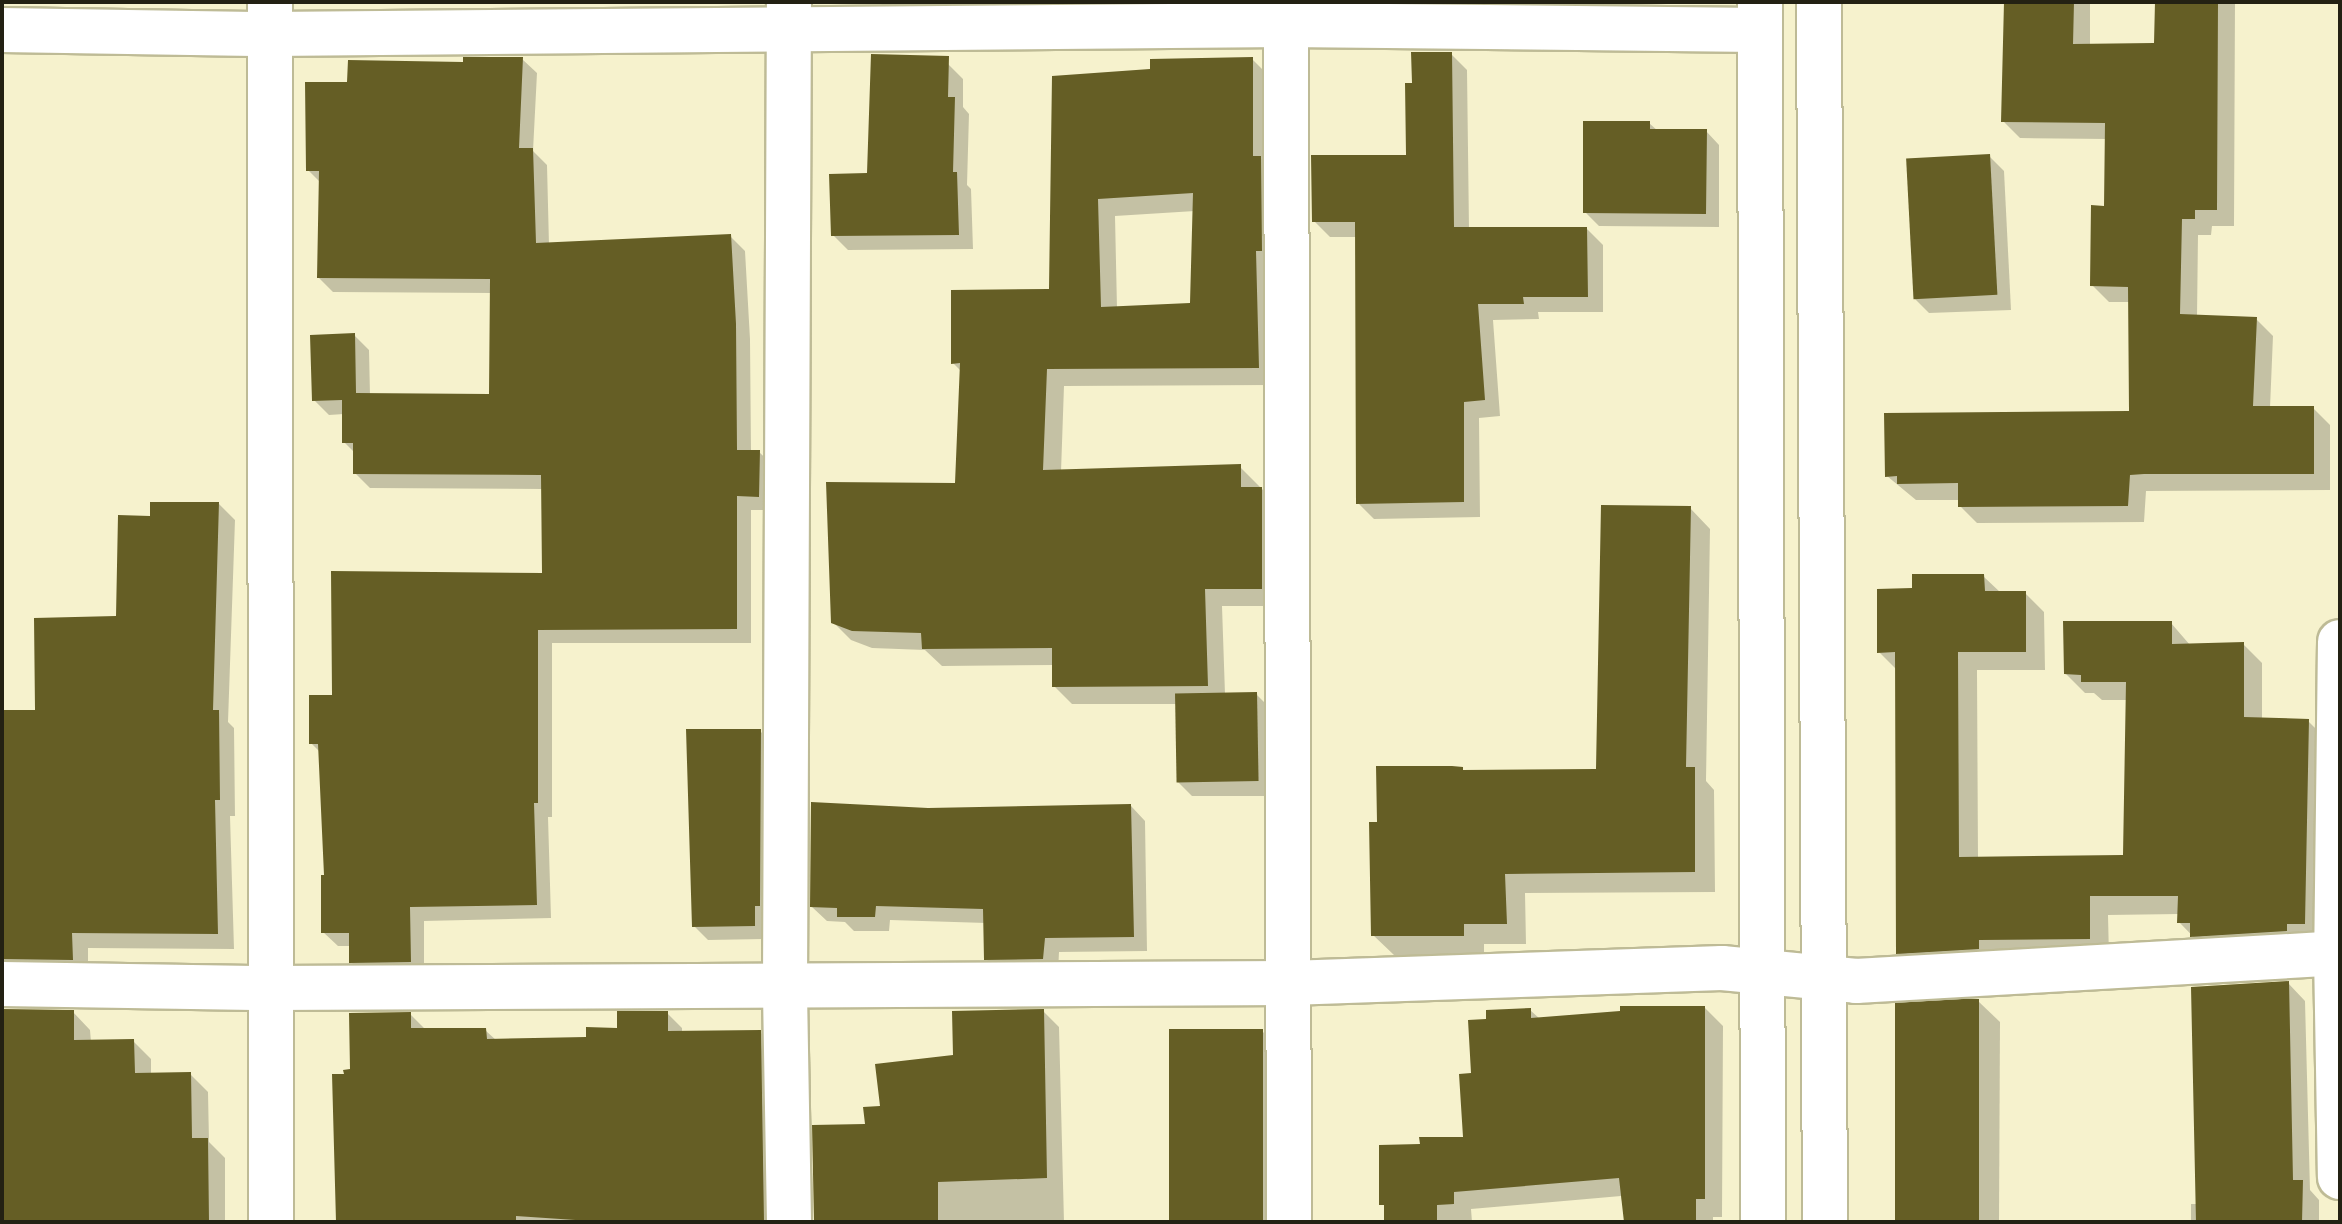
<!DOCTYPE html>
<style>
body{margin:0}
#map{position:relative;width:2342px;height:1224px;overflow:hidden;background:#f6f2cd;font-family:Jost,sans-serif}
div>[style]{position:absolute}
.shadow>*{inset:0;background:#0003}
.building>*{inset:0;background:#655e25;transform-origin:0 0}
.roads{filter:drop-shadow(2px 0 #bebb96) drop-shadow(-2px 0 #bebb96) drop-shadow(0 2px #bebb96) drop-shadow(0 -2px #bebb96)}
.minor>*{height:44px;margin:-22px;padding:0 22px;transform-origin:22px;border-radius:22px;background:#fff}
.tertiary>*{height:44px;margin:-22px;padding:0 22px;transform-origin:22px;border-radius:22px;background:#fff}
span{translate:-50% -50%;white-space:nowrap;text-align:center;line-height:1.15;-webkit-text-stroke:8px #f6f2cd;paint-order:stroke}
.frame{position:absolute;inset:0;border:4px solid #232113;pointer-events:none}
</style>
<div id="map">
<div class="shadow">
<div style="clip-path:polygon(879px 2px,944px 2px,944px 9px,889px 12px)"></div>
<div style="clip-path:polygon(2005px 2px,2090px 2px,2090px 46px,2156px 45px,2157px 2px,2235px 2px,2234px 226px,2212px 226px,2211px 235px,2198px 235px,2197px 317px,2256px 319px,2273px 336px,2270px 408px,2313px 408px,2330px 425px,2330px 490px,2146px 491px,2144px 522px,1977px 523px,1960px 506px,1960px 500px,1916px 500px,1887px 476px,2131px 413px,2130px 302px,2109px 302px,2092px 285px,2106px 208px,2107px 139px,2020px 138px,2003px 121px)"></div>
<div style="clip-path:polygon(1451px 54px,1467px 70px,1469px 229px,1587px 229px,1603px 245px,1603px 312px,1538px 312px,1539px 319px,1493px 320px,1500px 416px,1479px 418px,1480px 517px,1374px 519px,1358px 503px,1357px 237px,1330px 237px,1314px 221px,1408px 157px,1414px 85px)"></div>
<div style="clip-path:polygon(522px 59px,537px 73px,533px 151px,547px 165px,549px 245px,730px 236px,745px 251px,750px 339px,751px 452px,759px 452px,774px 466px,773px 510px,751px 510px,751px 643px,552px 643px,552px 817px,548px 817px,551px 918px,424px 921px,424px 976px,365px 976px,351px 962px,351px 946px,338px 946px,323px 932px,326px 878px,321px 753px,311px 743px,334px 697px,544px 575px,543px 489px,370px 488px,355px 473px,355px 453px,344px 442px,344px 414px,329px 415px,314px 400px,354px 335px,369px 350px,370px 395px,491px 396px,492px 293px,333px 292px,319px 278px,320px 182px,308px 170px,349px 84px,465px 64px)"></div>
<div style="clip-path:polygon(evenodd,1252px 59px,1270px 77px,1276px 385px,1064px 386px,1061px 472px,1240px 467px,1279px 506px,1279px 606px,1222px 606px,1225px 694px,1256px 694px,1271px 709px,1272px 796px,1192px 796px,1177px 781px,1177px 704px,1072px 704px,1054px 686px,1054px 665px,942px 666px,925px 650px,872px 648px,851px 640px,833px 622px,957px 485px,962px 372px,953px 363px,1051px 291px,1152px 71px,1252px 59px,1195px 211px,1191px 305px,1117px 308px,1115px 216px,1195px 211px)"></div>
<div style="clip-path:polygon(948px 64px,963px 79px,963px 107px,969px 114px,967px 185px,971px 189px,973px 249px,848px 250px,833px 235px,869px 175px)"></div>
<div style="clip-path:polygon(1649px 123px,1658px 131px,1706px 131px,1719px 145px,1719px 227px,1599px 226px,1585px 212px)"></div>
<div style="clip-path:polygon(1989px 156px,2004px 171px,2011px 310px,1929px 313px,1914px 298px)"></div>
<div style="clip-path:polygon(219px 504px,235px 520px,228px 722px,234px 728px,235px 816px,230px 816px,234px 949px,88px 948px,88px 975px,2px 969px,2px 712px,37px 712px,118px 618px,152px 518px)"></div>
<div style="clip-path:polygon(1690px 508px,1710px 529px,1706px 781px,1714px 790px,1715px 892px,1525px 893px,1526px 944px,1484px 944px,1484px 956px,1394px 955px,1373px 935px,1379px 824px,1462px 769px,1465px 772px,1598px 771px)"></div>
<div style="clip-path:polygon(1983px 576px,2001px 593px,2025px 593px,2044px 612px,2045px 670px,1977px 670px,1978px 859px,2125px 857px,2128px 700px,2102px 700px,2094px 693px,2085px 693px,2066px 674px,2171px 623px,2190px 645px,2243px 644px,2262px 663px,2262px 720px,2308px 721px,2327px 740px,2324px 942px,2211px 955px,2179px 922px,2179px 914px,2108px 915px,2109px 957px,1917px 972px,1898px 953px,1897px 670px,1879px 652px,1914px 590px)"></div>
<div style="clip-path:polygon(760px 731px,774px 745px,768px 939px,708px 940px,694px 926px)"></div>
<div style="clip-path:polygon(1131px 806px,1145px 821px,1147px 951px,1059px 952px,1058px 973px,1001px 973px,986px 959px,986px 923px,890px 920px,889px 931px,854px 931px,845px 922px,827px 921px,812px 907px,928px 810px)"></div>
<div style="clip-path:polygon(2288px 983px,2305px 1001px,2310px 1190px,2319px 1200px,2319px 1222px,2191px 1222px,2191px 1204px,2197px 1204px)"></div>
<div style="clip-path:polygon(1978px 1001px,2000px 1022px,1999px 1222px,1896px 1222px)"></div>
<div style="clip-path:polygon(1705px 1008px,1723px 1026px,1722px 1217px,1713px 1217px,1713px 1222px,1626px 1222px,1621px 1196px,1471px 1209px,1472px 1222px,1385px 1222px,1381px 1147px,1422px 1146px,1465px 1139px,1473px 1075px,1488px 1021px,1530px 1010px,1540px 1019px)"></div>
<div style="clip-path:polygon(2px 1011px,73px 1012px,90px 1030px,91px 1042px,133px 1041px,151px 1059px,151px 1075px,190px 1074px,208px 1092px,209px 1142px,225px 1158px,225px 1222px,2px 1222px)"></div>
<div style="clip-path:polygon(1043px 1011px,1059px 1027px,1064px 1222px,814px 1222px,814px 1127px,867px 1126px,883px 1108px,955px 1057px)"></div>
<div style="clip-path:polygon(667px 1013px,682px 1028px,682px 1033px,760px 1032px,775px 1047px,777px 1222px,337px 1222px,346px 1076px,410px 1014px,425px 1029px,485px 1030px,497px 1041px,588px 1039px)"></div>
<div style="clip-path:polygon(1262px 1031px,1284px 1053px,1283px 1222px,1170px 1222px)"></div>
</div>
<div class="building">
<div style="clip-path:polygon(2004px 2px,2074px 2px,2073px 44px,2154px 43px,2155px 2px,2218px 2px,2217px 210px,2195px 210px,2195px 219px,2182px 219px,2180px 314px,2257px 317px,2253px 406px,2314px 406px,2314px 474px,2144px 474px,2130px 475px,2128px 506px,1958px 507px,1958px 483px,1897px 484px,1897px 476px,1885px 477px,1884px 413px,2129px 411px,2128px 287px,2090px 286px,2091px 205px,2104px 206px,2105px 123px,2001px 122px)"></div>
<div style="clip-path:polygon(1411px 52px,1452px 52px,1454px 227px,1587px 227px,1588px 297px,1523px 297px,1524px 304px,1478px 304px,1485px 400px,1464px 402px,1464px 502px,1356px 504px,1355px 222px,1312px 222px,1311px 155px,1406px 155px,1405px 83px,1412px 83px)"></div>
<div style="clip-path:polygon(871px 54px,949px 56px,948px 97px,955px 97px,953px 172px,957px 172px,959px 235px,831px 236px,829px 174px,867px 173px)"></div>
<div style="clip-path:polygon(463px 57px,523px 57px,519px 148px,533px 148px,536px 243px,731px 234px,736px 324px,737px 450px,760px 450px,759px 497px,737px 496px,737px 629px,538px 630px,538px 803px,534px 803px,537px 905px,410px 907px,411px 962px,349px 963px,349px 933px,321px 933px,321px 875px,324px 875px,318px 744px,309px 744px,309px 695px,332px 695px,331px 571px,542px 573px,541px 475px,353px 474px,353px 443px,342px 443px,342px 400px,312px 401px,310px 335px,355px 333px,356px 393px,489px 394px,490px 279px,317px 278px,319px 171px,306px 171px,305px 82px,347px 82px,348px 60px,463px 62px)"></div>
<div style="clip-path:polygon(evenodd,1253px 57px,1253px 156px,1261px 156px,1262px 251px,1256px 251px,1259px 368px,1047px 369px,1043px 470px,1241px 464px,1241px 487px,1262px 487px,1262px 589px,1205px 589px,1208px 686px,1052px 687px,1052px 648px,922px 649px,921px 633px,852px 631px,831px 623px,826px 482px,955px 483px,960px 363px,951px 364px,951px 290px,1049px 289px,1052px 76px,1150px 69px,1150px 59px,1253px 57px,1193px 193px,1190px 303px,1101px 307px,1098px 199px,1193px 193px)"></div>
<div style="clip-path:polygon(1583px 121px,1650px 121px,1650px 129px,1707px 129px,1706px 214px,1583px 213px)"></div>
<div style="left:1990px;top:154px;width:141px;height:84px;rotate:87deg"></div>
<div style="clip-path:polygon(150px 502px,219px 502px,213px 710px,219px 710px,220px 800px,215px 800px,218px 934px,72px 933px,73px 960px,2px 959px,2px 710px,35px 710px,34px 618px,116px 616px,118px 515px,150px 516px)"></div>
<div style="clip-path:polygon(1601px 505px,1691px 506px,1686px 767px,1695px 767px,1695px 872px,1505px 874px,1507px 924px,1464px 924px,1464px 936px,1371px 936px,1369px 822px,1377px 822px,1376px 766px,1452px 766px,1463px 767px,1463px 770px,1596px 769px)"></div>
<div style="clip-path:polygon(1912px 574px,1984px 574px,1985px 591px,2026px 591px,2026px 652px,1958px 652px,1959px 857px,2123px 855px,2126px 682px,2081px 682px,2081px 675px,2064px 674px,2063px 621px,2172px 621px,2172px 644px,2244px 642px,2244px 717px,2309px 719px,2305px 924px,2287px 924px,2287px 931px,2190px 937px,2190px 923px,2177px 923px,2178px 896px,2090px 896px,2090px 939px,1979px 940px,1979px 949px,1896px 954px,1895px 652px,1877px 653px,1877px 589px,1912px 588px)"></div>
<div style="left:1257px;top:692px;width:89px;height:82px;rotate:89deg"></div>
<div style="clip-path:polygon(686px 729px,761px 729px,760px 906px,755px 906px,755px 926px,692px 927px)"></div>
<div style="clip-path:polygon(811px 802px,928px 808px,1131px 804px,1134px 937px,1045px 938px,1043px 959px,984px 960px,983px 909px,876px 906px,875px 917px,837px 917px,837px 908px,810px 907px)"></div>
<div style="clip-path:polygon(2289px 981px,2293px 1180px,2303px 1180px,2302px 1222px,2196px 1222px,2191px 987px)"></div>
<div style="left:1979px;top:999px;width:223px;height:84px;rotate:90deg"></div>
<div style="clip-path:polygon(1620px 1006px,1705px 1006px,1705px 1199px,1696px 1199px,1696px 1222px,1624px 1222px,1619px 1178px,1454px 1192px,1454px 1204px,1437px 1205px,1437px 1222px,1384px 1222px,1384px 1205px,1379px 1205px,1379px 1145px,1420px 1144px,1419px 1137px,1463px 1137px,1459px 1074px,1471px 1073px,1468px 1020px,1486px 1019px,1486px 1010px,1531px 1008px,1531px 1018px,1620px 1011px)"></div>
<div style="clip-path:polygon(2px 1009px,74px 1010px,74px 1040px,134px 1039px,135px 1073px,191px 1072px,192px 1138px,208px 1138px,209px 1222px,2px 1222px)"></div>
<div style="clip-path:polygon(1044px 1009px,1047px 1178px,938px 1182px,938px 1222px,814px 1222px,812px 1125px,865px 1124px,863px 1107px,880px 1106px,875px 1064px,953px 1055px,952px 1011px)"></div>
<div style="clip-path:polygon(617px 1011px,668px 1011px,668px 1031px,761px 1030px,764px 1222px,605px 1222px,516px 1216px,516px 1222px,336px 1222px,332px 1074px,344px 1074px,343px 1070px,350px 1069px,349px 1013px,411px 1012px,411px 1028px,486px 1028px,487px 1039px,586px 1037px,586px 1027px,617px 1028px)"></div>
<div style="left:1169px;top:1029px;width:94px;height:193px"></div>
</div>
<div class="roads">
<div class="minor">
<div style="left:270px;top:2px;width:1220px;rotate:89.95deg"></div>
<div style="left:1286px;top:25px;width:1197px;rotate:89.86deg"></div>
<div style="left:2px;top:30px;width:268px;rotate:0.9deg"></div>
<div style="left:270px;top:34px;width:1016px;rotate:-0.51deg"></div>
<div style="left:1286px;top:25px;width:473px;rotate:0.6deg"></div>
<div style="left:2340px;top:642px;width:311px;rotate:90.7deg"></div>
<div style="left:2336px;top:953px;width:224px;rotate:89deg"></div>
<div style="left:2px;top:984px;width:268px;rotate:0.9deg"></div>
<div style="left:270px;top:988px;width:1019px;rotate:-0.28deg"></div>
<div style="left:1289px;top:983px;width:433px;rotate:-2deg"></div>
<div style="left:1722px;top:968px;width:135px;rotate:5.5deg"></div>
<div style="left:1856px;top:981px;width:485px;rotate:-3.3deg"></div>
<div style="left:789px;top:1222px;width:236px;rotate:-91deg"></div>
<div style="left:785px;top:986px;width:984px;rotate:-89.77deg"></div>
</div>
<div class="tertiary">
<div style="left:1760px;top:2px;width:1220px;rotate:89.86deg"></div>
<div style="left:1819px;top:2px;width:1220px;rotate:89.72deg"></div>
</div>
</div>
<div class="frame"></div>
</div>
